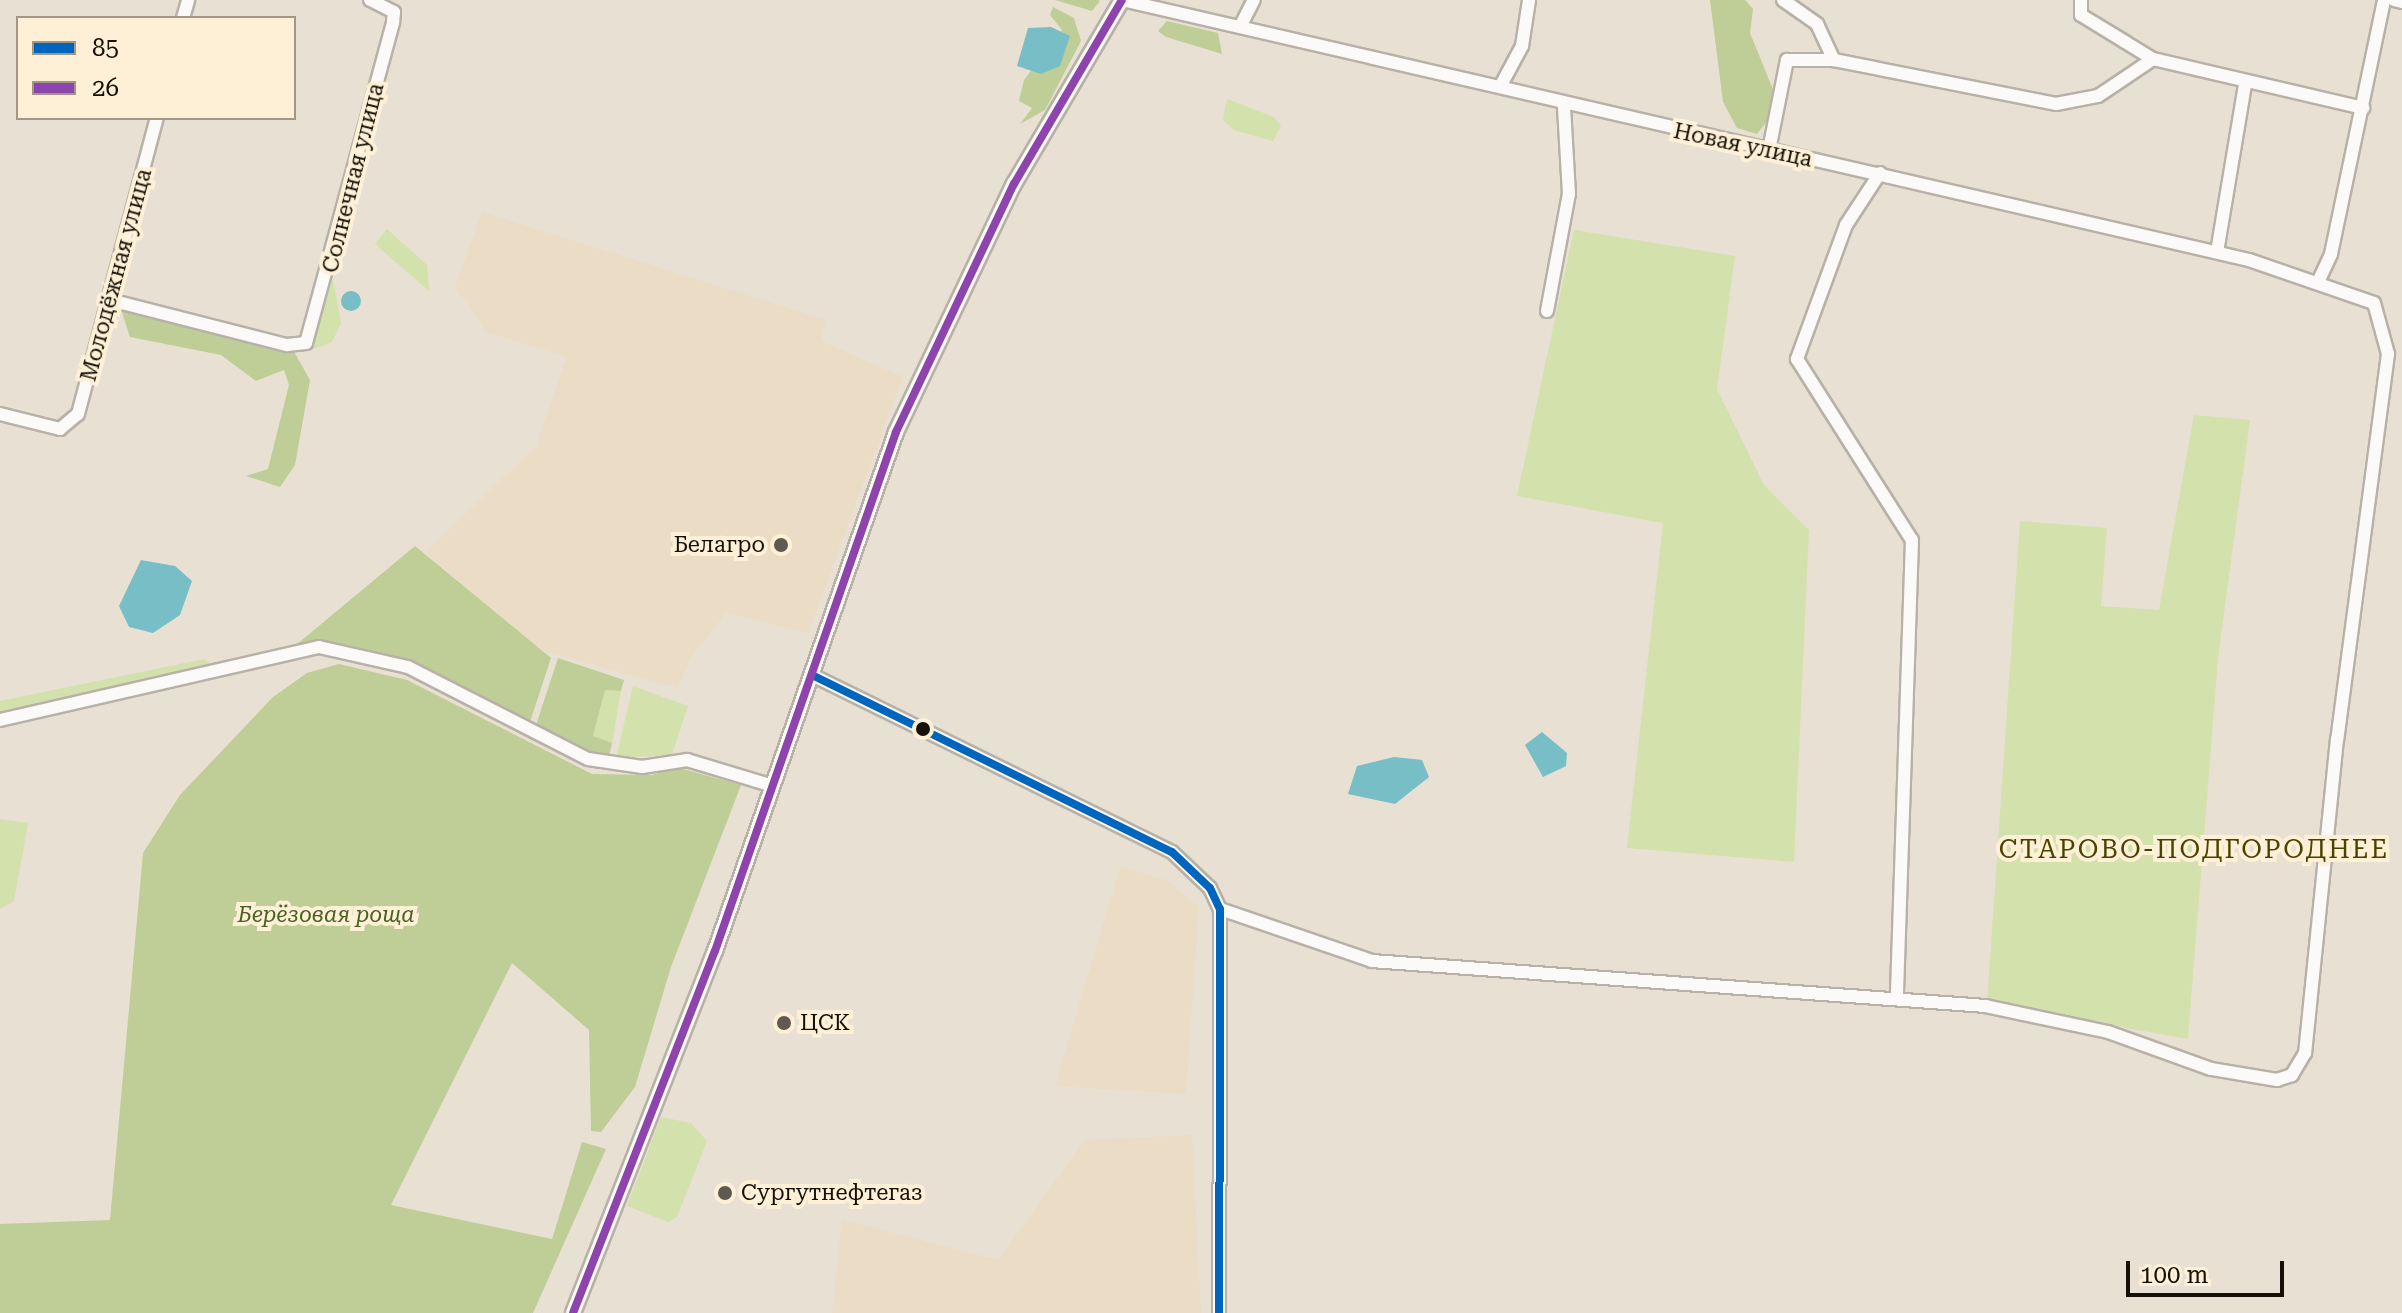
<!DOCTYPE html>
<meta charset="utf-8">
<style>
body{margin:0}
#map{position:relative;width:2402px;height:1313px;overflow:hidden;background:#e8e0d3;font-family:"Roboto Serif",serif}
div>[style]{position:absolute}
.built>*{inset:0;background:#eadcc5}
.green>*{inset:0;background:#d3e1ad}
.forest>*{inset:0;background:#bfce97}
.water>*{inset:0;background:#77bec6}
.round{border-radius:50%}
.roads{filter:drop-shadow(2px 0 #b7b1a7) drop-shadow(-2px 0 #b7b1a7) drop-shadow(0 2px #b7b1a7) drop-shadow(0 -2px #b7b1a7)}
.minor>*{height:12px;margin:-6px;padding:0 6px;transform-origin:6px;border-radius:6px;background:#fcfaf8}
.major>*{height:14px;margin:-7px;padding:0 7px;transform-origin:7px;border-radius:7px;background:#fcfaf8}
.bus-1>*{height:8px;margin:-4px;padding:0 4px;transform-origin:4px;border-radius:4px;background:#0065bd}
.bus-2>*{height:8px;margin:-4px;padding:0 4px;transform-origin:4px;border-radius:4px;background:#8e44ad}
.dots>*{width:22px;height:22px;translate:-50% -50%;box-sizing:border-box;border:4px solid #fef0d7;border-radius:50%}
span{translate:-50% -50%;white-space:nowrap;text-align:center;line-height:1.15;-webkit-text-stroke:8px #fef0d7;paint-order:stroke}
.street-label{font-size:22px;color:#151108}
.poi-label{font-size:22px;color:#151108}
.right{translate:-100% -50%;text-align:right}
.left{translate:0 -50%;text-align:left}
.park-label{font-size:22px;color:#4b6123;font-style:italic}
.quarter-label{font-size:26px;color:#494300;letter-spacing:2px}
.legend{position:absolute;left:16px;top:16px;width:280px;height:104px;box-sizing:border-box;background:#fef0d7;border:2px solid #a19784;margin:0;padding:10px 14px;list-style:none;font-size:24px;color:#151108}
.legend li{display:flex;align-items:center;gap:16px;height:40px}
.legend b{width:40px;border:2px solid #a19784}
.scale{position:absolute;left:2126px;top:1261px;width:158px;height:36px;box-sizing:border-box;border:4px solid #151108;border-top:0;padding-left:10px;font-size:24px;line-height:28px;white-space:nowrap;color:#151108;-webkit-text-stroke:6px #fef0d7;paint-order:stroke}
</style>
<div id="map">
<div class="built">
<div style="clip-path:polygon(482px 212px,826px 320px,821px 341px,903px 377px,808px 633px,726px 613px,691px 657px,678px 688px,536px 649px,426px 552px,536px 446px,567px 357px,487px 332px,455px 287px)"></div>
<div style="clip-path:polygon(1120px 867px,1166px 880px,1199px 907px,1186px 1094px,1055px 1086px)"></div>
<div style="clip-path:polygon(1192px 1135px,1201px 1313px,832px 1313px,842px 1220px,998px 1260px,1085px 1140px)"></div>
</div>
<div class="green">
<div style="clip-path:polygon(1227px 99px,1274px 117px,1281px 126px,1273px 141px,1234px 130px,1223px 120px)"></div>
<div style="clip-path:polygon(387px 229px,427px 265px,429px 291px,375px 244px)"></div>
<div style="clip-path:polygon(1574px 230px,1735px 256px,1717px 389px,1764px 485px,1809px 530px,1794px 862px,1627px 848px,1663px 523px,1517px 496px)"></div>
<div style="clip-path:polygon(333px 278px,341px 323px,332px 342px,311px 350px)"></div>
<div style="clip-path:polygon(2194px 415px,2250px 420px,2218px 658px,2188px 1039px,1987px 1003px,2020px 521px,2107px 528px,2101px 606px,2159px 610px)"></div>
<div style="clip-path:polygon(204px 659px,214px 667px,0 716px,0 701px)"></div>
<div style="clip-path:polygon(633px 686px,688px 706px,672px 755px,616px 758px)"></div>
<div style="clip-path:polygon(605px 690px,621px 691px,612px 743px,593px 736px)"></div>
<div style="clip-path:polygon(0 819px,28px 823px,14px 901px,0 909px)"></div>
<div style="clip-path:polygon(661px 1117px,691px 1123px,707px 1141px,677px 1217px,668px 1222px,627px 1206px)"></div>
</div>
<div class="forest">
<div style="clip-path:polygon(1055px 0,1098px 0,1100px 1px,1092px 11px)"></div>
<div style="clip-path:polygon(1710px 0,1745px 0,1753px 9px,1750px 33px,1774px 92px,1772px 115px,1757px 134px,1737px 128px,1723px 102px)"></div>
<div style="clip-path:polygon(1053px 7px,1074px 18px,1081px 41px,1045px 110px,1020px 124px,1032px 108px,1019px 101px,1024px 80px,1062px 30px,1050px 15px)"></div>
<div style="clip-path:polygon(1167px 21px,1218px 33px,1222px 54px,1166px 37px,1158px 31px)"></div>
<div style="clip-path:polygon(120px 306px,292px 348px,310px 380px,295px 465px,280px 487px,246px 476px,268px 469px,289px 385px,284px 370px,256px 381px,221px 355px,130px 337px)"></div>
<div style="clip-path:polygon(415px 546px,551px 658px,529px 725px,408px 664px,296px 645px)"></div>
<div style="clip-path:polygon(558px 658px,624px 680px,621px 691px,605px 690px,593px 736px,612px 743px,608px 762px,535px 728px)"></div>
<div style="clip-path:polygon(339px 664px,407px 680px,592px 774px,652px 775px,676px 767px,741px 785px,671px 967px,635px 1087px,601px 1132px,591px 1131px,589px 1030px,512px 963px,391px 1205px,552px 1239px,582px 1142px,606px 1149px,533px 1313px,0 1313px,0 1224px,110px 1220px,143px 853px,180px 795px,273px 697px,307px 673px)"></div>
</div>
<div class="water">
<div style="clip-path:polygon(1051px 27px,1070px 36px,1060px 66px,1041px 74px,1017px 66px,1028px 28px)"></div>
<div class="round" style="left:341px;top:291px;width:20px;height:20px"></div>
<div style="clip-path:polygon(141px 560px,175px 566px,192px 581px,180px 615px,153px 633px,129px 627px,119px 606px)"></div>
<div style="clip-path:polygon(1542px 732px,1567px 753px,1566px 766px,1543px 777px,1525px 745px)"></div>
<div style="clip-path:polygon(1394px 757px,1422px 760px,1429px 777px,1395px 804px,1348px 794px,1357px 766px)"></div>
</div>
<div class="roads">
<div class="minor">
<div style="left:1122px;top:0;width:1157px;rotate:12.99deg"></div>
<div style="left:2249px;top:260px;width:132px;rotate:19deg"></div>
<div style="left:2374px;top:303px;width:53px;rotate:74.6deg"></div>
<div style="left:2388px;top:354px;width:388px;rotate:97.5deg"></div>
<div style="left:2337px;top:739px;width:316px;rotate:95.8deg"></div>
<div style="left:2305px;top:1053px;width:26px;rotate:121deg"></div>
<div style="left:2292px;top:1075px;width:16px;rotate:162deg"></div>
<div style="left:2277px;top:1080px;width:67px;rotate:-170.5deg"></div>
<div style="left:2211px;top:1069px;width:109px;rotate:-160.2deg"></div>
<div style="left:2108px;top:1032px;width:125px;rotate:-168deg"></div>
<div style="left:1986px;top:1006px;width:616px;rotate:-175.81deg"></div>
<div style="left:1372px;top:961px;width:161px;rotate:-161.1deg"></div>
<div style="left:1783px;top:0;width:42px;rotate:35.2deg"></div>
<div style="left:1817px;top:24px;width:40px;rotate:65deg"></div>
<div style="left:1834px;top:60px;width:226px;rotate:11.2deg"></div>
<div style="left:2056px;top:104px;width:43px;rotate:-10.8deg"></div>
<div style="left:2098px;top:96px;width:66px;rotate:-33.9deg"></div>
<div style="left:2081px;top:0;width:15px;rotate:90deg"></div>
<div style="left:2081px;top:15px;width:84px;rotate:31.4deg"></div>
<div style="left:2153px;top:59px;width:216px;rotate:13.1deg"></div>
<div style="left:2394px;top:0;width:8px;rotate:14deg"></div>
<div style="left:183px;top:18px;width:19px;rotate:-74deg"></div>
<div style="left:1240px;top:27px;width:30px;rotate:-63deg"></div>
<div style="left:1500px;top:87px;width:47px;rotate:-61.8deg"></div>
<div style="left:1522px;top:46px;width:47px;rotate:-81.3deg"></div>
<div style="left:1769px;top:150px;width:92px;rotate:-78.7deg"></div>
<div style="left:1787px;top:60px;width:47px"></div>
<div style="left:1880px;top:173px;width:62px;rotate:123.2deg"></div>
<div style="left:1846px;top:225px;width:143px;rotate:110.1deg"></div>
<div style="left:1797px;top:359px;width:214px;rotate:57.6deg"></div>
<div style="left:1912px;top:540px;width:457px;rotate:91.9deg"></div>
<div style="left:2217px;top:252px;width:170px;rotate:-80.5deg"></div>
<div style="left:2319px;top:280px;width:29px;rotate:-65deg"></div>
<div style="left:2331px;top:254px;width:259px;rotate:-78.2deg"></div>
<div style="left:110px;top:300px;width:183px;rotate:14.3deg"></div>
<div style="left:287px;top:345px;width:19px;rotate:-6deg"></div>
<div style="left:306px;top:343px;width:333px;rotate:-74.8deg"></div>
<div style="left:393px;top:22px;width:10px;rotate:-84deg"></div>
<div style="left:394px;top:12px;width:27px;rotate:-153deg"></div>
<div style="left:1547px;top:311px;width:119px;rotate:-79.4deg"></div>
<div style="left:1569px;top:194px;width:87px;rotate:-93.3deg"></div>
<div style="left:0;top:414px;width:62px;rotate:14deg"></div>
<div style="left:60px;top:429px;width:23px;rotate:-40deg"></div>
<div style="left:78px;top:414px;width:306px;rotate:-75.1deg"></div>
<div style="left:812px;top:675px;width:401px;rotate:26.2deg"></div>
<div style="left:1172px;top:852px;width:52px;rotate:43.5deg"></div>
<div style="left:1210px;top:888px;width:23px;rotate:65deg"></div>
<div style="left:1220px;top:909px;width:404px;rotate:90.1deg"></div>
<div style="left:0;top:720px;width:327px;rotate:-12.9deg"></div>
<div style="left:319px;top:647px;width:91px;rotate:12.7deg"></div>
<div style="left:408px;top:667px;width:202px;rotate:27.1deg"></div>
<div style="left:588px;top:759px;width:55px;rotate:8.4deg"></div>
<div style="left:642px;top:767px;width:46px;rotate:-8.8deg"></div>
<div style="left:687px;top:760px;width:90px;rotate:16.8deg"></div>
</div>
<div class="major">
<div style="left:573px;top:1313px;width:389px;rotate:-68.6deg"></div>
<div style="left:715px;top:951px;width:550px;rotate:-70.77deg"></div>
<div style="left:896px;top:432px;width:275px;rotate:-64.6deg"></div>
<div style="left:1014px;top:184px;width:213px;rotate:-59.6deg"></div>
</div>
</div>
<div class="bus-1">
<div style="left:812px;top:675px;width:401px;rotate:26.2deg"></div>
<div style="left:1172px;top:852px;width:52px;rotate:43.5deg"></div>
<div style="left:1210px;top:888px;width:23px;rotate:65deg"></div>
<div style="left:1220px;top:909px;width:404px;rotate:90.1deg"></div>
</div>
<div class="bus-2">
<div style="left:573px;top:1313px;width:389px;rotate:-68.6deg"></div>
<div style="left:715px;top:951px;width:550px;rotate:-70.77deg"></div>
<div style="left:896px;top:432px;width:275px;rotate:-64.6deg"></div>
<div style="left:1014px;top:184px;width:213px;rotate:-59.6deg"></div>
</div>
<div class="dots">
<div style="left:781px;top:545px;background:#5f594f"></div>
<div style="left:923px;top:729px;background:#151108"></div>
<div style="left:784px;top:1023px;background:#5f594f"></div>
<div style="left:725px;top:1193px;background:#5f594f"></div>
</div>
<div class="street-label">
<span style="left:1743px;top:145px;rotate:12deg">Новая улица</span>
<span style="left:353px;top:178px;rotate:-76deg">Солнечная улица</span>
<span style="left:116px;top:275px;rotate:-75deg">Молодёжная улица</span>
</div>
<div class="poi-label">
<span class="right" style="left:765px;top:545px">Белагро</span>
<span class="left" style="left:800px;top:1023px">ЦСК</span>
<span class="left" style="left:741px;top:1193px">Сургутнефтегаз</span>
</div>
<div class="park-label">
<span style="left:326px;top:915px">Берёзовая роща</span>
</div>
<div class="quarter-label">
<span style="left:2194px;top:850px">СТАРОВО-ПОДГОРОДНЕЕ</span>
</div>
<ul class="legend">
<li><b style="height:10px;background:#0065bd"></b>85</li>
<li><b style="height:10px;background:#8e44ad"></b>26</li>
</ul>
<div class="scale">100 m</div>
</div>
